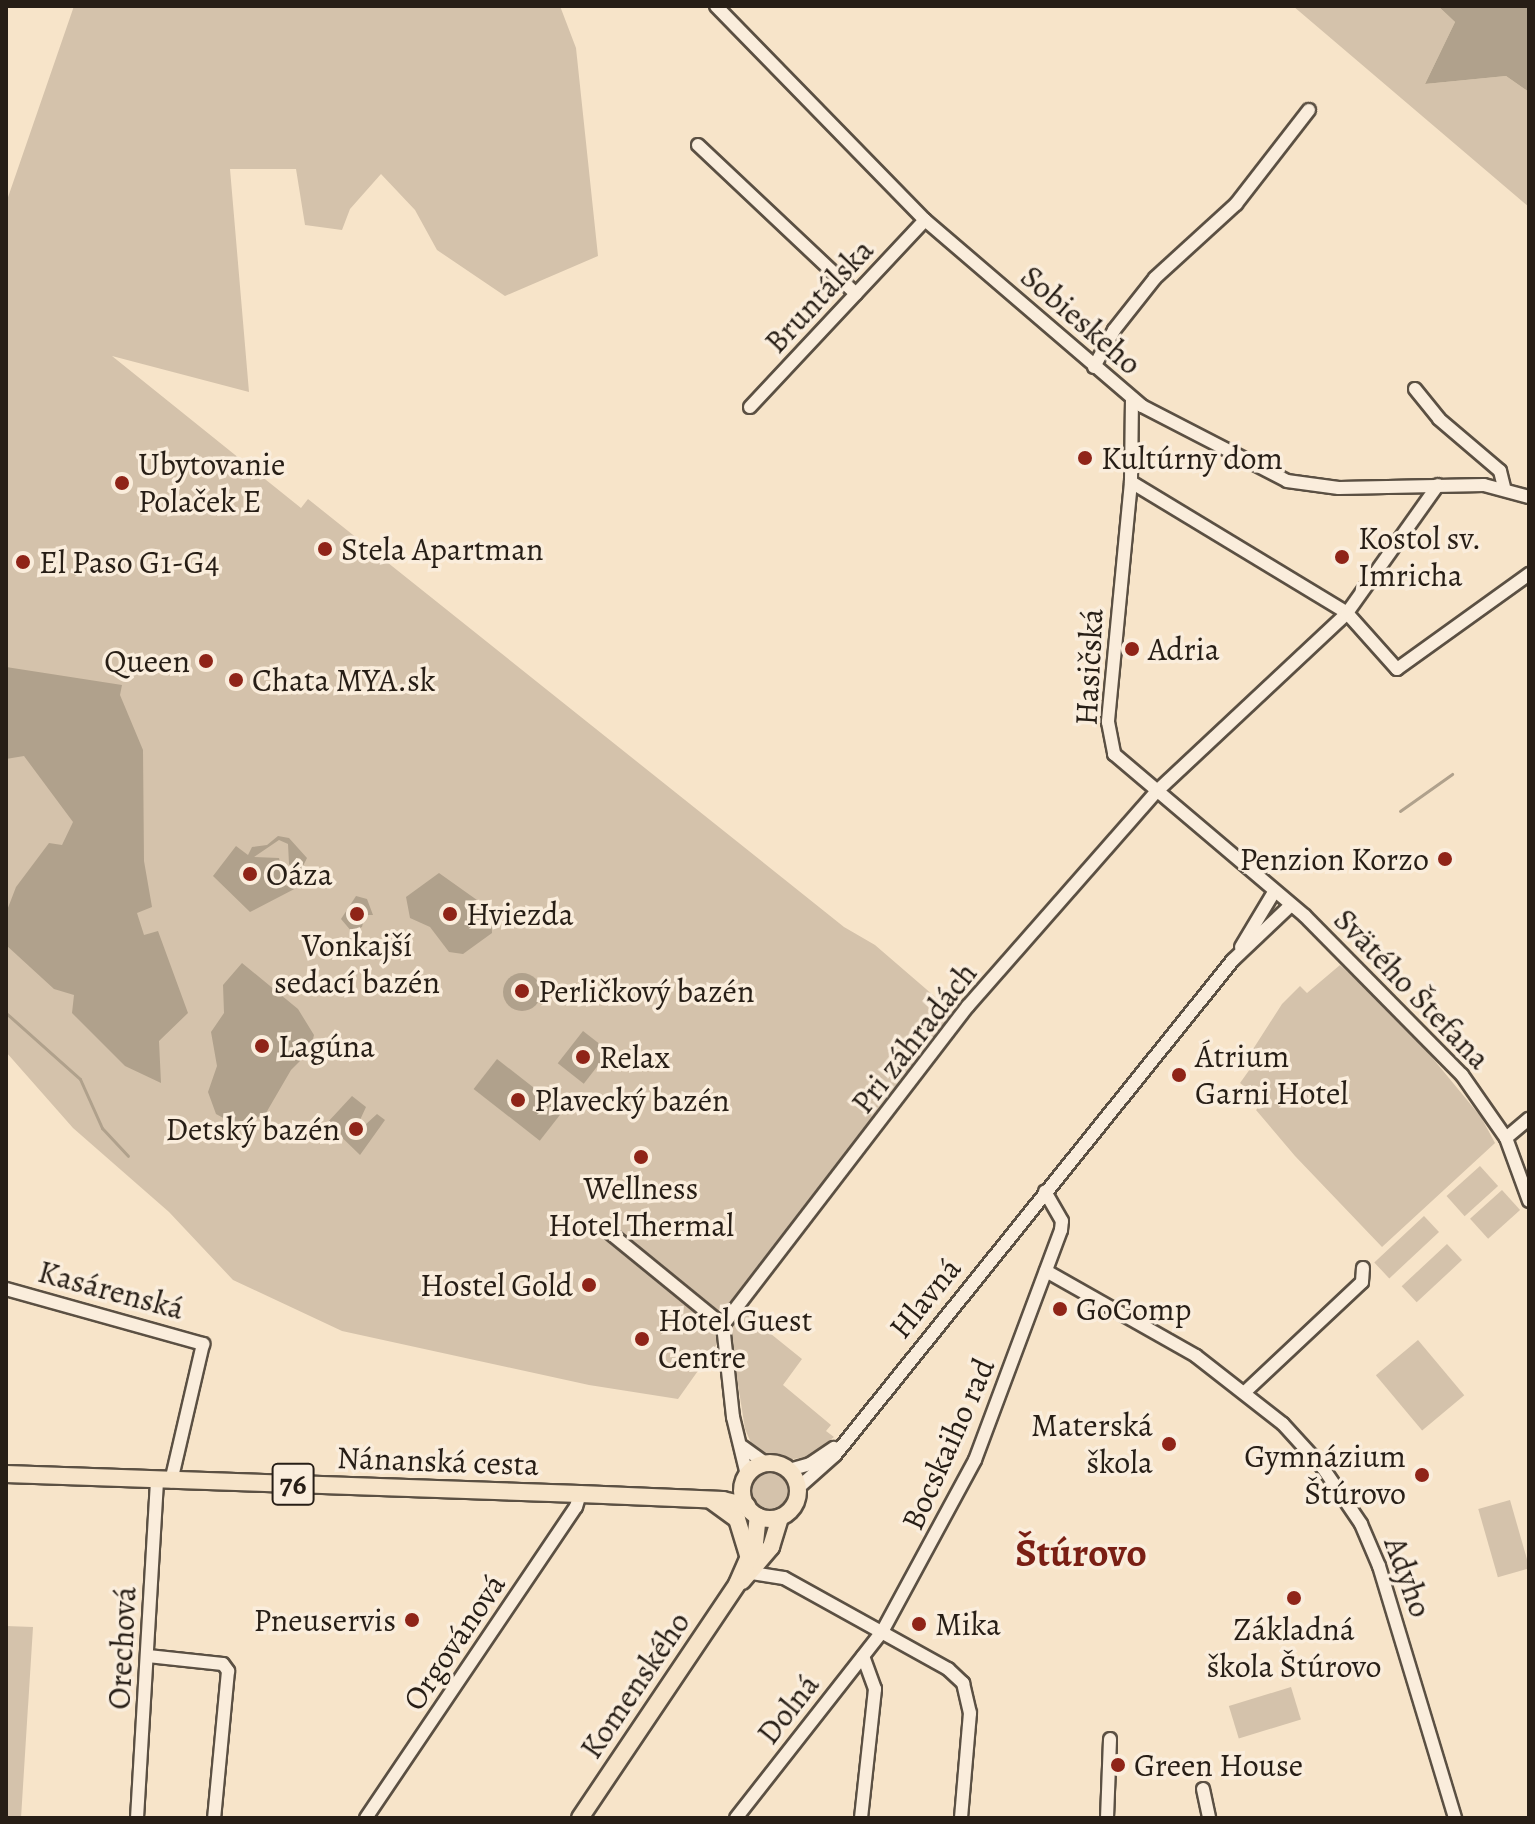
<!DOCTYPE html>
<meta charset="utf-8">
<style>
body{margin:0}
#map{position:relative;width:1535px;height:1824px;overflow:hidden;background:#f7e4c9;font-family:Alegreya,serif}
div>[style]{position:absolute}
.green>*{inset:0;background:#d4c2ab;transform-origin:0 0}
.round{border-radius:50%}
.water>*{inset:0;background:#b0a18c;transform-origin:0 0}
.stream>*{height:3px;margin:-1.5px;padding:0 1.5px;transform-origin:1.5px;border-radius:1.5px;background:#b0a18c}
.roads{filter:drop-shadow(2px 0 #5b5043) drop-shadow(-2px 0 #5b5043) drop-shadow(0 2px #5b5043) drop-shadow(0 -2px #5b5043)}
.minor>*{height:12px;margin:-6px;padding:0 6px;transform-origin:6px;border-radius:6px;background:#faeddc}
.major>*{height:16px;margin:-8px;padding:0 8px;transform-origin:8px;border-radius:8px;background:#f7e4c9}
.major>.ring{margin:-8px;padding:0;box-sizing:content-box;background:none;border:16px solid #f7e4c9;border-radius:50%}
.dots>*{width:22px;height:22px;translate:-50% -50%;box-sizing:border-box;border:4px solid #faeddc;border-radius:50%}
span{translate:-50% -50%;white-space:nowrap;text-align:center;line-height:1.15;-webkit-text-stroke:7px #faeddc;paint-order:stroke}
.shield-label span{padding:2px 6px;background:#faeddc;border:2px solid;border-radius:6px;-webkit-text-stroke-width:0}
.shield-label{font-size:30px;color:#271e16;font-weight:700}
.street-label{font-size:32px;color:#271e16}
.poi-label{font-size:32px;color:#271e16}
.left{translate:0 -50%;text-align:left}
.right{translate:-100% -50%;text-align:right}
.district-label{font-size:40px;color:#7a1f14;font-weight:700}
.frame{position:absolute;inset:0;border:8px solid #271e16;pointer-events:none}
</style>
<div id="map">
<div class="green">
<div style="clip-path:polygon(74px 6px,560px 6px,576px 48px,598px 256px,505px 296px,437px 250px,415px 210px,381px 174px,350px 209px,342px 230px,305px 225px,296px 169px,230px 169px,249px 392px,112px 356px,301px 508px,308px 499px,844px 927px,875px 945px,955px 1014px,960px 1028px,741px 1310px,802px 1359px,783px 1385px,831px 1425px,826px 1431px,834px 1437px,810px 1456px,783px 1461px,755px 1452px,745px 1429px,729px 1327px,678px 1399px,589px 1385px,342px 1331px,233px 1280px,169px 1212px,73px 1128px,6px 1052px,6px 203px)"></div>
<div style="clip-path:polygon(1293px 6px,1438px 6px,1455px 22px,1425px 84px,1506px 76px,1529px 92px,1529px 207px)"></div>
<div style="clip-path:polygon(1340px 965px,1407px 1027px,1481px 1117px,1495px 1143px,1382px 1247px,1295px 1156px,1256px 1110px,1264px 1102px,1240px 1083px,1255px 1062px,1248px 1057px,1282px 1004px,1300px 986px,1307px 993px)"></div>
<div style="left:1480px;top:1166px;width:27px;height:45px;rotate:48deg"></div>
<div style="left:1502px;top:1190px;width:27px;height:43px;rotate:48deg"></div>
<div style="left:1424px;top:1216px;width:22px;height:68px;rotate:47deg"></div>
<div style="left:1447px;top:1244px;width:22px;height:62px;rotate:47deg"></div>
<div style="left:1418px;top:1340px;width:72px;height:55px;rotate:50deg"></div>
<div class="round" style="left:750px;top:1470px;width:40px;height:40px"></div>
<div style="left:1510px;top:1500px;width:71px;height:33px;rotate:74deg"></div>
<div style="clip-path:polygon(6px 1626px,33px 1627px,21px 1818px,6px 1818px)"></div>
<div style="left:1291px;top:1687px;width:34px;height:65px;rotate:73deg"></div>
</div>
<div class="water">
<div style="clip-path:polygon(1438px 6px,1529px 6px,1529px 92px,1506px 76px,1425px 84px,1455px 22px)"></div>
<div style="clip-path:polygon(6px 667px,122px 685px,120px 695px,143px 750px,144px 861px,152px 907px,137px 913px,144px 935px,158px 931px,188px 1013px,159px 1041px,161px 1083px,125px 1066px,72px 1013px,74px 995px,54px 989px,6px 945px,6px 913px,16px 887px,49px 843px,62px 845px,73px 822px,24px 756px,6px 759px)"></div>
<div style="clip-path:polygon(evenodd,278px 836px,289px 838px,307px 858px,301px 870px,304px 884px,250px 912px,213px 876px,236px 846px,248px 855px,252px 847px,267px 845px,278px 836px,279px 840px,288px 844px,289px 864px,299px 877px,292px 888px,285px 885px,279px 858px,254px 857px,279px 840px)"></div>
<div style="clip-path:polygon(439px 873px,491px 910px,492px 933px,463px 954px,449px 952px,430px 927px,410px 918px,406px 897px)"></div>
<div style="clip-path:polygon(356px 896px,367px 899px,373px 915px,365px 915px,362px 927px,352px 932px,341px 919px)"></div>
<div style="clip-path:polygon(242px 963px,298px 1009px,314px 1035px,310px 1051px,291px 1070px,266px 1113px,240px 1127px,216px 1114px,208px 1092px,217px 1066px,211px 1032px,224px 1013px,223px 985px)"></div>
<div class="round" style="left:503px;top:973px;width:38px;height:38px"></div>
<div style="left:583px;top:1031px;width:33px;height:41px;rotate:38deg"></div>
<div style="left:497px;top:1059px;width:84px;height:38px;rotate:38deg"></div>
<div style="clip-path:polygon(352px 1096px,366px 1107px,360px 1120px,365px 1125px,377px 1114px,385px 1120px,360px 1155px,327px 1123px)"></div>
</div>
<div class="stream">
<div style="left:1400px;top:811px;width:64px;rotate:-35.4deg"></div>
<div style="left:6px;top:1013px;width:99px;rotate:41.7deg"></div>
<div style="left:80px;top:1079px;width:54px;rotate:65.8deg"></div>
<div style="left:102px;top:1128px;width:38px;rotate:47deg"></div>
</div>
<div class="roads">
<div class="minor">
<div style="left:716px;top:6px;width:299px;rotate:45.7deg"></div>
<div style="left:925px;top:220px;width:286px;rotate:40.6deg"></div>
<div style="left:1142px;top:406px;width:163px;rotate:27.3deg"></div>
<div style="left:1287px;top:481px;width:52px;rotate:7.7deg"></div>
<div style="left:1339px;top:488px;width:145px;rotate:-1.2deg"></div>
<div style="left:1484px;top:485px;width:47px;rotate:14.9deg"></div>
<div style="left:698px;top:145px;width:217px;rotate:43.3deg"></div>
<div style="left:1094px;top:367px;width:42px;rotate:-61.6deg"></div>
<div style="left:1114px;top:330px;width:66px;rotate:-51.7deg"></div>
<div style="left:1155px;top:278px;width:110px;rotate:-42.4deg"></div>
<div style="left:1236px;top:204px;width:119px;rotate:-52.2deg"></div>
<div style="left:1415px;top:389px;width:38px;rotate:51deg"></div>
<div style="left:1439px;top:419px;width:80px;rotate:40.4deg"></div>
<div style="left:1500px;top:471px;width:16px;rotate:76deg"></div>
<div style="left:1132px;top:398px;width:84px;rotate:90.7deg"></div>
<div style="left:1131px;top:482px;width:241px;rotate:95.5deg"></div>
<div style="left:1108px;top:722px;width:33px;rotate:79deg"></div>
<div style="left:1114px;top:754px;width:250px;rotate:40.3deg"></div>
<div style="left:1305px;top:916px;width:223px;rotate:45.4deg"></div>
<div style="left:1462px;top:1075px;width:77px;rotate:55.1deg"></div>
<div style="left:1506px;top:1138px;width:67px;rotate:69.9deg"></div>
<div style="left:750px;top:407px;width:256px;rotate:-46.9deg"></div>
<div style="left:1131px;top:482px;width:253px;rotate:31.2deg"></div>
<div style="left:1347px;top:613px;width:75px;rotate:48.2deg"></div>
<div style="left:1397px;top:669px;width:163px;rotate:-35.7deg"></div>
<div style="left:1241px;top:947px;width:64px;rotate:-59deg"></div>
<div style="left:1506px;top:1138px;width:30px;rotate:-40deg"></div>
<div style="left:610px;top:1233px;width:146px;rotate:39.2deg"></div>
<div style="left:723px;top:1325px;width:93px;rotate:83.8deg"></div>
<div style="left:733px;top:1417px;width:60px;rotate:76.4deg"></div>
<div style="left:1046px;top:1271px;width:172px;rotate:29.5deg"></div>
<div style="left:1196px;top:1356px;width:110px;rotate:38deg"></div>
<div style="left:1283px;top:1424px;width:59px;rotate:47.7deg"></div>
<div style="left:1323px;top:1468px;width:68px;rotate:55.8deg"></div>
<div style="left:1361px;top:1524px;width:46px;rotate:66.8deg"></div>
<div style="left:1379px;top:1566px;width:263px;rotate:73.2deg"></div>
<div style="left:6px;top:1289px;width:205px;rotate:15.6deg"></div>
<div style="left:203px;top:1344px;width:141px;rotate:103.1deg"></div>
<div style="left:723px;top:1325px;width:402px;rotate:-52.5deg"></div>
<div style="left:968px;top:1006px;width:285px;rotate:-48.7deg"></div>
<div style="left:1156px;top:792px;width:262px;rotate:-43.1deg"></div>
<div style="left:1347px;top:613px;width:157px;rotate:-54.6deg"></div>
<div style="left:1246px;top:1391px;width:159px;rotate:-43.2deg"></div>
<div style="left:1362px;top:1282px;width:14px;rotate:-86deg"></div>
<div style="left:743px;top:1447px;width:27px;rotate:36deg"></div>
<div style="left:789px;top:1470px;width:22px;rotate:-16deg"></div>
<div style="left:810px;top:1464px;width:29px;rotate:-34deg"></div>
<div style="left:798px;top:1488px;width:50px;rotate:-41.7deg"></div>
<div style="left:835px;top:1455px;width:635px;rotate:-51.2deg"></div>
<div style="left:1233px;top:960px;width:80px;rotate:-43.5deg"></div>
<div style="left:752px;top:1573px;width:32px;rotate:9deg"></div>
<div style="left:784px;top:1578px;width:188px;rotate:29deg"></div>
<div style="left:948px;top:1669px;width:21px;rotate:43deg"></div>
<div style="left:963px;top:1683px;width:31px;rotate:77deg"></div>
<div style="left:970px;top:1713px;width:105px;rotate:94.9deg"></div>
<div style="left:148px;top:1656px;width:75px;rotate:6.1deg"></div>
<div style="left:223px;top:1664px;width:9px;rotate:54deg"></div>
<div style="left:228px;top:1671px;width:148px;rotate:95.4deg"></div>
<div style="left:1203px;top:1789px;width:30px;rotate:78deg"></div>
<div style="left:137px;top:1818px;width:338px;rotate:-86.6deg"></div>
<div style="left:366px;top:1818px;width:375px;rotate:-56deg"></div>
<div style="left:576px;top:1507px;width:14px;rotate:-73deg"></div>
<div style="left:736px;top:1818px;width:236px;rotate:-51.9deg"></div>
<div style="left:882px;top:1632px;width:196px;rotate:-61.6deg"></div>
<div style="left:975px;top:1460px;width:246px;rotate:-69.5deg"></div>
<div style="left:1061px;top:1230px;width:9px;rotate:-84deg"></div>
<div style="left:1062px;top:1221px;width:34px;rotate:-120deg"></div>
<div style="left:861px;top:1818px;width:130px;rotate:-83.8deg"></div>
<div style="left:875px;top:1689px;width:35px;rotate:-110deg"></div>
<div style="left:1107px;top:1818px;width:79px;rotate:-87.8deg"></div>
</div>
<div class="major">
<div class="ring" style="left:742px;top:1463px;width:40px;height:40px"></div>
<div style="left:6px;top:1474px;width:574px;rotate:2deg"></div>
<div style="left:580px;top:1494px;width:143px;rotate:2.4deg"></div>
<div style="left:723px;top:1500px;width:25px;rotate:14deg"></div>
<div style="left:712px;top:1501px;width:31px;rotate:36deg"></div>
<div style="left:737px;top:1519px;width:38px;rotate:73deg"></div>
<div style="left:742px;top:1581px;width:45px;rotate:-49.5deg"></div>
<div style="left:771px;top:1547px;width:31px;rotate:-73deg"></div>
<div style="left:580px;top:1818px;width:282px;rotate:-56.1deg"></div>
<div style="left:737px;top:1584px;width:45px;rotate:-66.3deg"></div>
<div style="left:755px;top:1543px;width:27px;rotate:-84deg"></div>
</div>
</div>
<div class="dots">
<div style="left:1085px;top:458px;background:#8f2418"></div>
<div style="left:122px;top:483px;background:#8f2418"></div>
<div style="left:325px;top:549px;background:#8f2418"></div>
<div style="left:1342px;top:557px;background:#8f2418"></div>
<div style="left:23px;top:562px;background:#8f2418"></div>
<div style="left:1132px;top:649px;background:#8f2418"></div>
<div style="left:206px;top:661px;background:#8f2418"></div>
<div style="left:236px;top:680px;background:#8f2418"></div>
<div style="left:1445px;top:859px;background:#8f2418"></div>
<div style="left:250px;top:874px;background:#8f2418"></div>
<div style="left:357px;top:914px;background:#8f2418"></div>
<div style="left:450px;top:914px;background:#8f2418"></div>
<div style="left:522px;top:991px;background:#8f2418"></div>
<div style="left:262px;top:1046px;background:#8f2418"></div>
<div style="left:583px;top:1057px;background:#8f2418"></div>
<div style="left:1179px;top:1075px;background:#8f2418"></div>
<div style="left:518px;top:1100px;background:#8f2418"></div>
<div style="left:356px;top:1129px;background:#8f2418"></div>
<div style="left:641px;top:1157px;background:#8f2418"></div>
<div style="left:589px;top:1285px;background:#8f2418"></div>
<div style="left:1060px;top:1309px;background:#8f2418"></div>
<div style="left:642px;top:1339px;background:#8f2418"></div>
<div style="left:1169px;top:1444px;background:#8f2418"></div>
<div style="left:1422px;top:1475px;background:#8f2418"></div>
<div style="left:1294px;top:1598px;background:#8f2418"></div>
<div style="left:412px;top:1620px;background:#8f2418"></div>
<div style="left:919px;top:1624px;background:#8f2418"></div>
<div style="left:1118px;top:1765px;background:#8f2418"></div>
</div>
<div class="shield-label">
<span style="left:293px;top:1484px">76</span>
</div>
<div class="street-label">
<span style="left:819px;top:296px;rotate:-47deg">Bruntálska</span>
<span style="left:1081px;top:320px;rotate:41deg">Sobieskeho</span>
<span style="left:1089px;top:667px;rotate:-87deg">Hasičská</span>
<span style="left:1412px;top:989px;rotate:46deg">Svätého Štefana</span>
<span style="left:914px;top:1038px;rotate:-52deg">Pri záhradách</span>
<span style="left:111px;top:1290px;rotate:15deg">Kasárenská</span>
<span style="left:925px;top:1298px;rotate:-51deg">Hlavná</span>
<span style="left:948px;top:1444px;rotate:-66deg">Bocskaiho rad</span>
<span style="left:438px;top:1461px;rotate:2deg">Nánanská cesta</span>
<span style="left:1408px;top:1577px;rotate:70deg">Adyho</span>
<span style="left:454px;top:1642px;rotate:-56deg">Orgovánová</span>
<span style="left:122px;top:1648px;rotate:-87deg">Orechová</span>
<span style="left:635px;top:1685px;rotate:-56deg">Komenského</span>
<span style="left:788px;top:1709px;rotate:-52deg">Dolná</span>
</div>
<div class="poi-label">
<span class="left" style="left:1101px;top:458px">Kultúrny dom</span>
<span class="left" style="left:138px;top:483px">Ubytovanie<br>Polaček E</span>
<span class="left" style="left:1358px;top:557px">Kostol sv.<br>Imricha</span>
<span class="left" style="left:341px;top:549px">Stela Apartman</span>
<span class="left" style="left:39px;top:562px">El Paso G1-G4</span>
<span class="left" style="left:1148px;top:649px">Adria</span>
<span class="right" style="left:190px;top:661px">Queen</span>
<span class="left" style="left:252px;top:680px">Chata MYA.sk</span>
<span class="right" style="left:1429px;top:859px">Penzion Korzo</span>
<span class="left" style="left:266px;top:874px">Oáza</span>
<span class="left" style="left:466px;top:914px">Hviezda</span>
<span style="left:357px;top:964px">Vonkajší<br>sedací bazén</span>
<span class="left" style="left:538px;top:991px">Perličkový bazén</span>
<span class="left" style="left:278px;top:1046px">Lagúna</span>
<span class="left" style="left:599px;top:1057px">Relax</span>
<span class="left" style="left:1195px;top:1075px">Átrium<br>Garni Hotel</span>
<span class="left" style="left:534px;top:1100px">Plavecký bazén</span>
<span class="right" style="left:340px;top:1129px">Detský bazén</span>
<span style="left:641px;top:1207px">Wellness<br>Hotel Thermal</span>
<span class="right" style="left:573px;top:1285px">Hostel Gold</span>
<span class="left" style="left:1076px;top:1309px">GoComp</span>
<span class="left" style="left:658px;top:1339px">Hotel Guest<br>Centre</span>
<span class="right" style="left:1153px;top:1444px">Materská<br>škola</span>
<span class="right" style="left:1406px;top:1475px">Gymnázium<br>Štúrovo</span>
<span class="right" style="left:396px;top:1620px">Pneuservis</span>
<span class="left" style="left:935px;top:1624px">Mika</span>
<span style="left:1294px;top:1648px">Základná<br>škola Štúrovo</span>
<span class="left" style="left:1134px;top:1765px">Green House</span>
</div>
<div class="district-label">
<span style="left:1081px;top:1553px">Štúrovo</span>
</div>
<div class="frame"></div>
</div>
